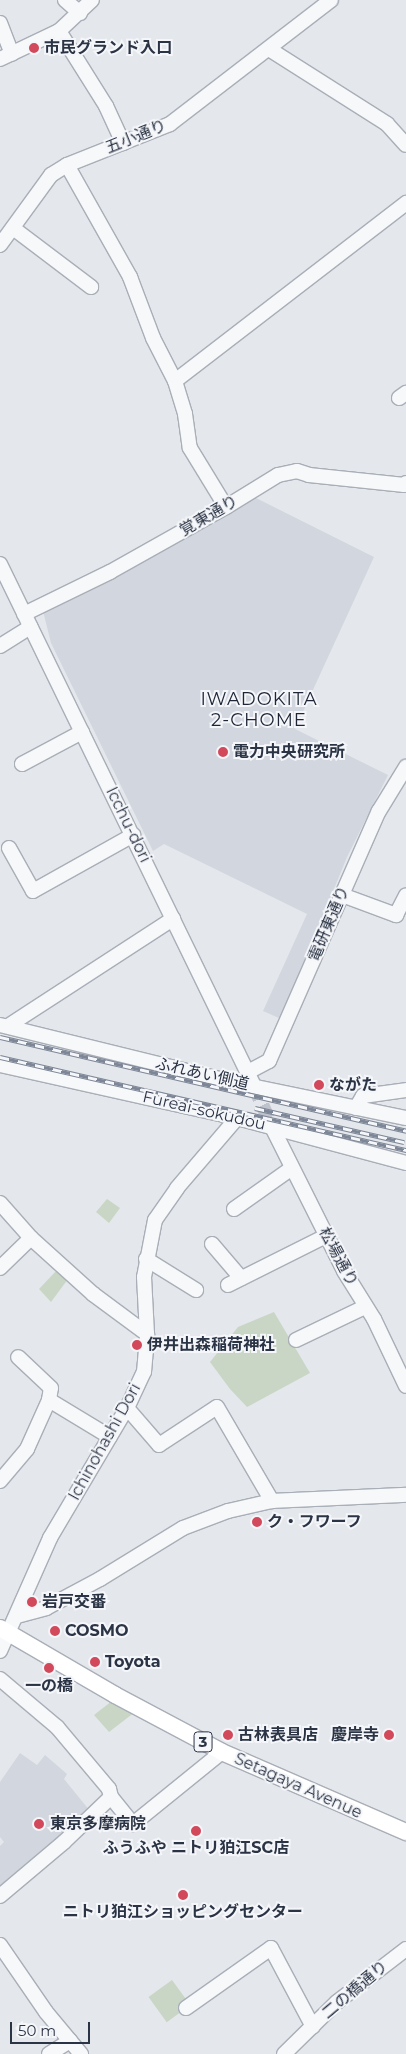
<!DOCTYPE html>
<meta charset="utf-8">
<style>
body{margin:0}
#map{position:relative;width:406px;height:2054px;overflow:hidden;background:#e4e7ec;font-family:Montserrat,"Noto Sans JP",sans-serif}
div>[style]{position:absolute}
.built>*{inset:0;background:#d2d6de}
.green>*{inset:0;background:#c9d6c5;transform-origin:0 0}
.minor-tunnel>*{height:14px;margin-top:-7px;transform-origin:0;background:repeating-linear-gradient(90deg,#bfc3cb 0 14px,transparent 0 21px)}
.roads{filter:drop-shadow(1px 0 #a9aeb7) drop-shadow(-1px 0 #a9aeb7) drop-shadow(0 1px #a9aeb7) drop-shadow(0 -1px #a9aeb7)}
.minor>*{height:14px;margin:-7px;padding:0 7px;transform-origin:7px;border-radius:7px;background:#f7f8fa}
.major>*{height:16px;margin:-8px;padding:0 8px;transform-origin:8px;border-radius:8px;background:#fff}
.rail>*{height:5px;margin-top:-2.5px;transform-origin:0;background:repeating-linear-gradient(90deg,#f4f6f9 0 9px,#7d8696 0 18px);box-sizing:border-box;border-block:1px solid #7d8696}
.dots>*{width:14px;height:14px;translate:-50% -50%;box-sizing:border-box;border:2px solid #f4f6f9;border-radius:50%}
span{translate:-50% -50%;white-space:nowrap;text-align:center;line-height:1.15;-webkit-text-stroke:4px #f4f6f9;paint-order:stroke}
.shield-label span{padding:1px 4px;background:#f4f6f9;border:1px solid;border-radius:4px;-webkit-text-stroke-width:0}
.shield-label{font-size:15px;color:#2b3445;font-weight:700}
.poi-label{font-size:16px;color:#2b3445;font-weight:700}
.left{translate:0 -50%;text-align:left}
.right{translate:-100% -50%;text-align:right}
.street-label{font-size:16px;color:#2b3445}
.neighbourhood-label{font-size:18px;color:#1d2536;letter-spacing:1px}
.scale{position:absolute;left:10px;top:2022px;width:80px;height:22px;box-sizing:border-box;border:2px solid #2b3445;border-top:0;padding-left:6px;font-size:15px;line-height:18px;white-space:nowrap;color:#2b3445;-webkit-text-stroke:4px #f4f6f9;paint-order:stroke}
</style>
<div id="map">
<div class="built">
<div style="clip-path:polygon(254px 497px,374px 557px,295px 729px,388px 775px,347px 857px,281px 1019px,263px 1011px,307px 914px,164px 844px,153px 851px,51px 643px,43px 611px,235px 510px)"></div>
<div style="clip-path:polygon(20px 1753px,37px 1765px,45px 1755px,67px 1774px,64px 1779px,90px 1811px,0 1890px,0 1846px,4px 1842px,0 1837px,0 1782px)"></div>
</div>
<div class="green">
<div style="clip-path:polygon(107px 1199px,120px 1208px,109px 1223px,96px 1212px)"></div>
<div style="clip-path:polygon(58px 1269px,68px 1279px,51px 1302px,39px 1289px)"></div>
<div style="clip-path:polygon(274px 1312px,310px 1373px,247px 1407px,230px 1389px,210px 1362px,238px 1327px)"></div>
<div style="clip-path:polygon(112px 1701px,135px 1712px,109px 1732px,94px 1715px)"></div>
<div style="left:172px;top:1980px;width:31px;height:29px;rotate:54deg"></div>
</div>
<div class="minor-tunnel">
<div style="left:254px;top:1086px;width:45px;rotate:66.3deg"></div>
</div>
<div class="roads">
<div class="minor">
<div style="left:65px;top:0;width:20px;rotate:41deg"></div>
<div style="left:0;top:23px;width:33px;rotate:69deg"></div>
<div style="left:59px;top:31px;width:89px;rotate:57.9deg"></div>
<div style="left:106px;top:106px;width:41px;rotate:65.3deg"></div>
<div style="left:269px;top:49px;width:140px;rotate:32.4deg"></div>
<div style="left:387px;top:124px;width:28px;rotate:48deg"></div>
<div style="left:0;top:59px;width:65px;rotate:-25.4deg"></div>
<div style="left:59px;top:31px;width:45px;rotate:-43.2deg"></div>
<div style="left:67px;top:165px;width:129px;rotate:60.6deg"></div>
<div style="left:130px;top:277px;width:65px;rotate:69.3deg"></div>
<div style="left:153px;top:338px;width:48px;rotate:62.9deg"></div>
<div style="left:175px;top:381px;width:34px;rotate:73deg"></div>
<div style="left:185px;top:414px;width:34px;rotate:82deg"></div>
<div style="left:190px;top:448px;width:69px;rotate:58.6deg"></div>
<div style="left:13px;top:228px;width:98px;rotate:37.1deg"></div>
<div style="left:0;top:245px;width:87px;rotate:-53.9deg"></div>
<div style="left:51px;top:175px;width:19px;rotate:-32deg"></div>
<div style="left:67px;top:165px;width:111px;rotate:-21.7deg"></div>
<div style="left:170px;top:124px;width:203px;rotate:-37.6deg"></div>
<div style="left:175px;top:381px;width:292px;rotate:-37.6deg"></div>
<div style="left:399px;top:398px;width:9px;rotate:-36deg"></div>
<div style="left:0;top:564px;width:581px;rotate:64.05deg"></div>
<div style="left:24px;top:614px;width:96px;rotate:-26deg"></div>
<div style="left:110px;top:572px;width:133px;rotate:-29.3deg"></div>
<div style="left:226px;top:507px;width:61px;rotate:-31.6deg"></div>
<div style="left:278px;top:475px;width:19px;rotate:-12deg"></div>
<div style="left:297px;top:471px;width:13px;rotate:18deg"></div>
<div style="left:309px;top:475px;width:96px;rotate:6deg"></div>
<div style="left:404px;top:485px;width:3px;rotate:-45deg"></div>
<div style="left:0;top:646px;width:36px;rotate:-32deg"></div>
<div style="left:22px;top:764px;width:68px;rotate:-28.1deg"></div>
<div style="left:9px;top:848px;width:49px;rotate:60.8deg"></div>
<div style="left:33px;top:891px;width:115px;rotate:-29.2deg"></div>
<div style="left:342px;top:895px;width:58px;rotate:20.3deg"></div>
<div style="left:396px;top:915px;width:22px;rotate:-63deg"></div>
<div style="left:0;top:1025px;width:239px;rotate:13.8deg"></div>
<div style="left:232px;top:1082px;width:178px;rotate:11.7deg"></div>
<div style="left:8px;top:1026px;width:197px;rotate:-33deg"></div>
<div style="left:0;top:1065px;width:243px;rotate:12.6deg"></div>
<div style="left:237px;top:1118px;width:175px;rotate:14.9deg"></div>
<div style="left:248px;top:1072px;width:24px;rotate:-28deg"></div>
<div style="left:269px;top:1061px;width:273px;rotate:-66.3deg"></div>
<div style="left:379px;top:811px;width:52px;rotate:-58.5deg"></div>
<div style="left:356px;top:1108px;width:14px;rotate:-60deg"></div>
<div style="left:363px;top:1096px;width:43px;rotate:-7.9deg"></div>
<div style="left:272px;top:1127px;width:161px;rotate:63.4deg"></div>
<div style="left:344px;top:1271px;width:57px;rotate:58deg"></div>
<div style="left:374px;top:1319px;width:74px;rotate:64.5deg"></div>
<div style="left:0;top:1203px;width:47px;rotate:48.5deg"></div>
<div style="left:31px;top:1238px;width:84px;rotate:42.1deg"></div>
<div style="left:93px;top:1294px;width:67px;rotate:36.5deg"></div>
<div style="left:234px;top:1209px;width:71px;rotate:-35.3deg"></div>
<div style="left:212px;top:1244px;width:45px;rotate:49.5deg"></div>
<div style="left:146px;top:1259px;width:59px;rotate:31.8deg"></div>
<div style="left:0;top:1268px;width:43px;rotate:-44.1deg"></div>
<div style="left:228px;top:1285px;width:110px;rotate:-26.6deg"></div>
<div style="left:296px;top:1340px;width:76px;rotate:-25.6deg"></div>
<div style="left:49px;top:1400px;width:71px;rotate:31.2deg"></div>
<div style="left:127px;top:1408px;width:49px;rotate:49.1deg"></div>
<div style="left:159px;top:1445px;width:69px;rotate:-33.2deg"></div>
<div style="left:217px;top:1407px;width:109px;rotate:59.7deg"></div>
<div style="left:0;top:1481px;width:42px;rotate:-49.8deg"></div>
<div style="left:27px;top:1449px;width:54px;rotate:-65.8deg"></div>
<div style="left:49px;top:1400px;width:12px;rotate:-81deg"></div>
<div style="left:51px;top:1388px;width:45px;rotate:-136.8deg"></div>
<div style="left:17px;top:1616px;width:30px;rotate:-15deg"></div>
<div style="left:46px;top:1608px;width:61px;rotate:-28.2deg"></div>
<div style="left:100px;top:1579px;width:97px;rotate:-31.6deg"></div>
<div style="left:183px;top:1528px;width:48px;rotate:-20.7deg"></div>
<div style="left:228px;top:1511px;width:45px;rotate:-12.8deg"></div>
<div style="left:272px;top:1501px;width:134px;rotate:-2.6deg"></div>
<div style="left:0;top:1651px;width:124px;rotate:-66.1deg"></div>
<div style="left:50px;top:1538px;width:151px;rotate:-59.4deg"></div>
<div style="left:127px;top:1408px;width:40px;rotate:-65deg"></div>
<div style="left:144px;top:1372px;width:38px;rotate:-85deg"></div>
<div style="left:147px;top:1334px;width:57px;rotate:-93deg"></div>
<div style="left:144px;top:1277px;width:58px;rotate:-79.1deg"></div>
<div style="left:155px;top:1220px;width:39px;rotate:-55deg"></div>
<div style="left:177px;top:1188px;width:92px;rotate:-49.4deg"></div>
<div style="left:0;top:1679px;width:75px;rotate:40.1deg"></div>
<div style="left:57px;top:1727px;width:81px;rotate:50deg"></div>
<div style="left:109px;top:1789px;width:8px;rotate:76deg"></div>
<div style="left:111px;top:1797px;width:35px;rotate:51deg"></div>
<div style="left:133px;top:1824px;width:114px;rotate:-39deg"></div>
<div style="left:0;top:1896px;width:84px;rotate:-40.2deg"></div>
<div style="left:64px;top:1842px;width:65px;rotate:-43.8deg"></div>
<div style="left:0;top:1945px;width:81px;rotate:55.5deg"></div>
<div style="left:46px;top:2012px;width:55px;rotate:50.2deg"></div>
<div style="left:186px;top:2008px;width:104px;rotate:-35.2deg"></div>
<div style="left:271px;top:1948px;width:89px;rotate:62deg"></div>
<div style="left:49px;top:2054px;width:25px;rotate:-32deg"></div>
<div style="left:284px;top:2054px;width:74px;rotate:-44.5deg"></div>
<div style="left:337px;top:2002px;width:87px;rotate:-37.5deg"></div>
</div>
<div class="major">
<div style="left:0;top:1628px;width:133px;rotate:30.2deg"></div>
<div style="left:115px;top:1695px;width:121px;rotate:28deg"></div>
<div style="left:222px;top:1752px;width:201px;rotate:23.5deg"></div>
</div>
</div>
<div class="rail">
<div style="left:0;top:1037px;width:417px;rotate:13deg"></div>
<div style="left:0;top:1057px;width:417px;rotate:12.9deg"></div>
<div style="left:255px;top:1108px;width:153px;rotate:12.9deg"></div>
</div>
<div class="dots">
<div style="left:34px;top:48px;background:#d1495b"></div>
<div style="left:223px;top:752px;background:#d1495b"></div>
<div style="left:319px;top:1085px;background:#d1495b"></div>
<div style="left:137px;top:1345px;background:#d1495b"></div>
<div style="left:257px;top:1522px;background:#d1495b"></div>
<div style="left:32px;top:1602px;background:#d1495b"></div>
<div style="left:55px;top:1631px;background:#d1495b"></div>
<div style="left:95px;top:1662px;background:#d1495b"></div>
<div style="left:49px;top:1668px;background:#d1495b"></div>
<div style="left:228px;top:1735px;background:#d1495b"></div>
<div style="left:389px;top:1735px;background:#d1495b"></div>
<div style="left:39px;top:1824px;background:#d1495b"></div>
<div style="left:196px;top:1831px;background:#d1495b"></div>
<div style="left:183px;top:1895px;background:#d1495b"></div>
</div>
<div class="shield-label">
<span style="left:203px;top:1742px">3</span>
</div>
<div class="poi-label">
<span class="left" style="left:44px;top:48px">市民グランド入口</span>
<span class="left" style="left:233px;top:752px">電力中央研究所</span>
<span class="left" style="left:329px;top:1085px">ながた</span>
<span class="left" style="left:147px;top:1345px">伊井出森稲荷神社</span>
<span class="left" style="left:267px;top:1522px">ク・フワーフ</span>
<span class="left" style="left:42px;top:1602px">岩戸交番</span>
<span class="left" style="left:65px;top:1631px">COSMO</span>
<span class="left" style="left:105px;top:1662px">Toyota</span>
<span style="left:49px;top:1686px">一の橋</span>
<span class="left" style="left:238px;top:1735px">古林表具店</span>
<span class="right" style="left:379px;top:1735px">慶岸寺</span>
<span class="left" style="left:50px;top:1824px">東京多摩病院</span>
<span style="left:196px;top:1848px">ふうふや ニトリ狛江SC店</span>
<span style="left:183px;top:1912px">ニトリ狛江ショッピングセンター</span>
</div>
<div class="street-label">
<span style="left:136px;top:137px;rotate:-22deg">五小通り</span>
<span style="left:209px;top:516px;rotate:-30deg">覚東通り</span>
<span style="left:128px;top:825px;rotate:64deg">Icchu-dori</span>
<span style="left:329px;top:924px;rotate:-67deg">電研東通り</span>
<span style="left:202px;top:1074px;rotate:13deg">ふれあい側道</span>
<span style="left:204px;top:1111px;rotate:13deg">Fureai-sokudou</span>
<span style="left:338px;top:1257px;rotate:62deg">松場通り</span>
<span style="left:105px;top:1442px;rotate:-61deg">Ichinohashi Dori</span>
<span style="left:298px;top:1786px;rotate:24deg">Setagaya Avenue</span>
<span style="left:355px;top:1990px;rotate:-40deg">二の橋通り</span>
</div>
<div class="neighbourhood-label">
<span style="left:259px;top:710px">IWADOKITA<br>2-CHOME</span>
</div>
<div class="scale">50 m</div>
</div>
